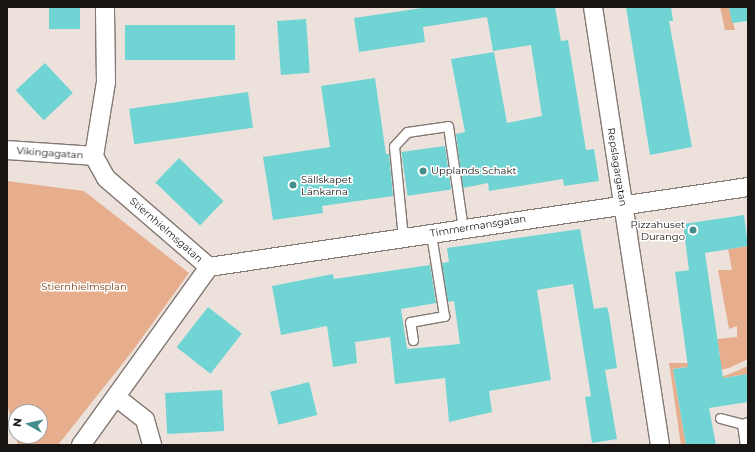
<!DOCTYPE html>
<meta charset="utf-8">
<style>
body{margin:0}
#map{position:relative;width:755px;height:452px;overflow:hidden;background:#ede2db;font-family:Montserrat,sans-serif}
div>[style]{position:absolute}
.green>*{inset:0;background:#e6ae8d}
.building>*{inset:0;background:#70d4d5;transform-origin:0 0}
.roads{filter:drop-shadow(1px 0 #837973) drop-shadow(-1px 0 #837973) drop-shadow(0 1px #837973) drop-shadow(0 -1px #837973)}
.lane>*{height:9px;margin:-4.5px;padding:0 4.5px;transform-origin:4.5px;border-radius:4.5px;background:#fff}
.street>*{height:18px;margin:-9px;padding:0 9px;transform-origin:9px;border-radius:9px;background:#fff}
.dots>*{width:11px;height:11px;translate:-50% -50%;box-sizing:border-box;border:2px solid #fff;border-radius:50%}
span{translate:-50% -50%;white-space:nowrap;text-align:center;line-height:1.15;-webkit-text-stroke:3px #fff;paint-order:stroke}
.street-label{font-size:10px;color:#191513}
.poi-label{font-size:10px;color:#191513}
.left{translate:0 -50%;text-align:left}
.right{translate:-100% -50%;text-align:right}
.park-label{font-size:10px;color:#7a3e13}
.frame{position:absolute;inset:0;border:8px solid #191513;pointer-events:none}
.north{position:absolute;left:8px;top:404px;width:40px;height:40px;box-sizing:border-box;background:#fff;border:1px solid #a3a1a1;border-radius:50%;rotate:278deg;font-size:11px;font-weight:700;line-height:16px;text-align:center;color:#191513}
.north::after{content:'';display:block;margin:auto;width:14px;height:18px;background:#458d8d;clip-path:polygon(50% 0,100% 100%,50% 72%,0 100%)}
</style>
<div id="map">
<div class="green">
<div style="clip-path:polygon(720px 7px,729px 7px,735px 30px,725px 30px)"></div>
<div style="clip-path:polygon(evenodd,7px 181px,84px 191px,189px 273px,131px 353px,58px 445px,18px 445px,7px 404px,7px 181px,16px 412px,40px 412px,40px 436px,16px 436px,16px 412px)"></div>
<div style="clip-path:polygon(748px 246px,748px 359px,729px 368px,702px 374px,700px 365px,673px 369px,686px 445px,681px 445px,669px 363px,688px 363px,720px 355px,717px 339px,737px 337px,737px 326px,729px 329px,718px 270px,732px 270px,728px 249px)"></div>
<div style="clip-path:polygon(748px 366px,748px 374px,716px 379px,732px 373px)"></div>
</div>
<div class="building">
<div style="left:49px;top:7px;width:31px;height:22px"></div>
<div style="clip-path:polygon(429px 7px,555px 7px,561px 41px,568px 40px,586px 150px,594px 149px,599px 181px,564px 186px,563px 179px,489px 191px,488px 183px,463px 188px,456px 134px,465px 132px,451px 59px,494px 52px,507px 123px,542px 116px,531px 45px,493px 51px,487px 17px,423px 27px,425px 42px,359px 52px,354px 18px)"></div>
<div style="clip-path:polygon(626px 7px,671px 7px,673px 21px,669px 21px,692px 147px,650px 155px)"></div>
<div style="clip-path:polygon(729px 7px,748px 7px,748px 21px,732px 23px)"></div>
<div style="left:306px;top:19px;width:54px;height:29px;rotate:86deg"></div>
<div style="left:235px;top:25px;width:35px;height:110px;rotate:90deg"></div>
<div style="left:45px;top:63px;width:41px;height:40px;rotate:47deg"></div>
<div style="clip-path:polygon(375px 78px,386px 154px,389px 154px,393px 196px,322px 206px,323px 213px,273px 220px,263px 157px,330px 147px,321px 86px)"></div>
<div style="left:248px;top:92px;width:36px;height:120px;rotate:82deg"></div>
<div style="left:445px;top:146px;width:44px;height:44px;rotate:82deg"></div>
<div style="left:179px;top:158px;width:62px;height:34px;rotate:44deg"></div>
<div style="clip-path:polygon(744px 215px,748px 246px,705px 253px,723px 378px,748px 374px,748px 402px,709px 408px,716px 445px,686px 445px,673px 369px,688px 367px,675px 272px,689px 270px,683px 224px)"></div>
<div style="clip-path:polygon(580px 229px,594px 309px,607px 307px,609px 314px,617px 368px,605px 370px,617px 439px,592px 443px,585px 397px,591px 396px,573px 284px,537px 290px,551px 380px,489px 391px,492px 412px,449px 422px,445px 378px,395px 384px,390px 337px,355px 342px,357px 363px,333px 367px,327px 326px,281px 335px,272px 286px,333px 274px,334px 279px,430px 265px,436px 303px,401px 309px,407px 349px,460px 344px,454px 301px,448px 302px,442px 263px,449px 262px,447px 248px)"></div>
<div style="left:208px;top:307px;width:43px;height:51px;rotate:38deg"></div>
<div style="left:309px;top:382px;width:34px;height:40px;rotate:76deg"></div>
<div style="left:222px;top:390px;width:41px;height:57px;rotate:87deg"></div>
</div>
<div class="roads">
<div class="lane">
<div style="left:403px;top:238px;width:92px;rotate:-95.6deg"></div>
<div style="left:394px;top:146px;width:19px;rotate:-47deg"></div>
<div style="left:407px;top:132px;width:41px;rotate:-8.3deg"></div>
<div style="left:448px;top:126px;width:104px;rotate:81.7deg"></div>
<div style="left:413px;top:340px;width:18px;rotate:-99deg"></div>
<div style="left:410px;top:322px;width:35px;rotate:-10deg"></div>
<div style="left:444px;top:316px;width:83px;rotate:-99deg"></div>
<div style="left:720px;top:418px;width:23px;rotate:15deg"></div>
<div style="left:745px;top:445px;width:21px;rotate:-98deg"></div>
<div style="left:742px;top:424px;width:6px;rotate:-18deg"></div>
</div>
<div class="street">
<div style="left:593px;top:7px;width:443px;rotate:81.3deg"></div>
<div style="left:7px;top:150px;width:87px;rotate:3.9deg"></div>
<div style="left:209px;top:267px;width:545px;rotate:-8.44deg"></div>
<div style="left:116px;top:397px;width:37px;rotate:38deg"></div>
<div style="left:145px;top:420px;width:26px;rotate:74deg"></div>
<div style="left:81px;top:445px;width:219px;rotate:-54.3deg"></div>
<div style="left:209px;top:267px;width:136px;rotate:-139.2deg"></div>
<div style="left:106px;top:178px;width:25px;rotate:-119deg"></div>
<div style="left:94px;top:156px;width:75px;rotate:-80.8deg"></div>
<div style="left:106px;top:82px;width:75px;rotate:-90.8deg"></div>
</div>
</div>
<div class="dots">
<div style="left:423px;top:171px;background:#458d8d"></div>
<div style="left:293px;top:185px;background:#458d8d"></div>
<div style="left:693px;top:230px;background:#458d8d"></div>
</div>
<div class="street-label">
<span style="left:50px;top:153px;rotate:4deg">Vikingagatan</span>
<span style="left:617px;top:167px;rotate:81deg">Repslagargatan</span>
<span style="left:478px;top:226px;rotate:-9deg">Timmermansgatan</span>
<span style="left:166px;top:230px;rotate:41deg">Stiernhielmsgatan</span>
</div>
<div class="poi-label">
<span class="left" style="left:431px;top:171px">Upplands Schakt</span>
<span class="left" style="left:301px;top:185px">Sällskapet<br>Länkarna</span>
<span class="right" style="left:685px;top:230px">Pizzahuset<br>Durango</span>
</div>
<div class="park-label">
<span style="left:84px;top:287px">Stiernhielmsplan</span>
</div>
<div class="frame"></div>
<div class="north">N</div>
</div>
